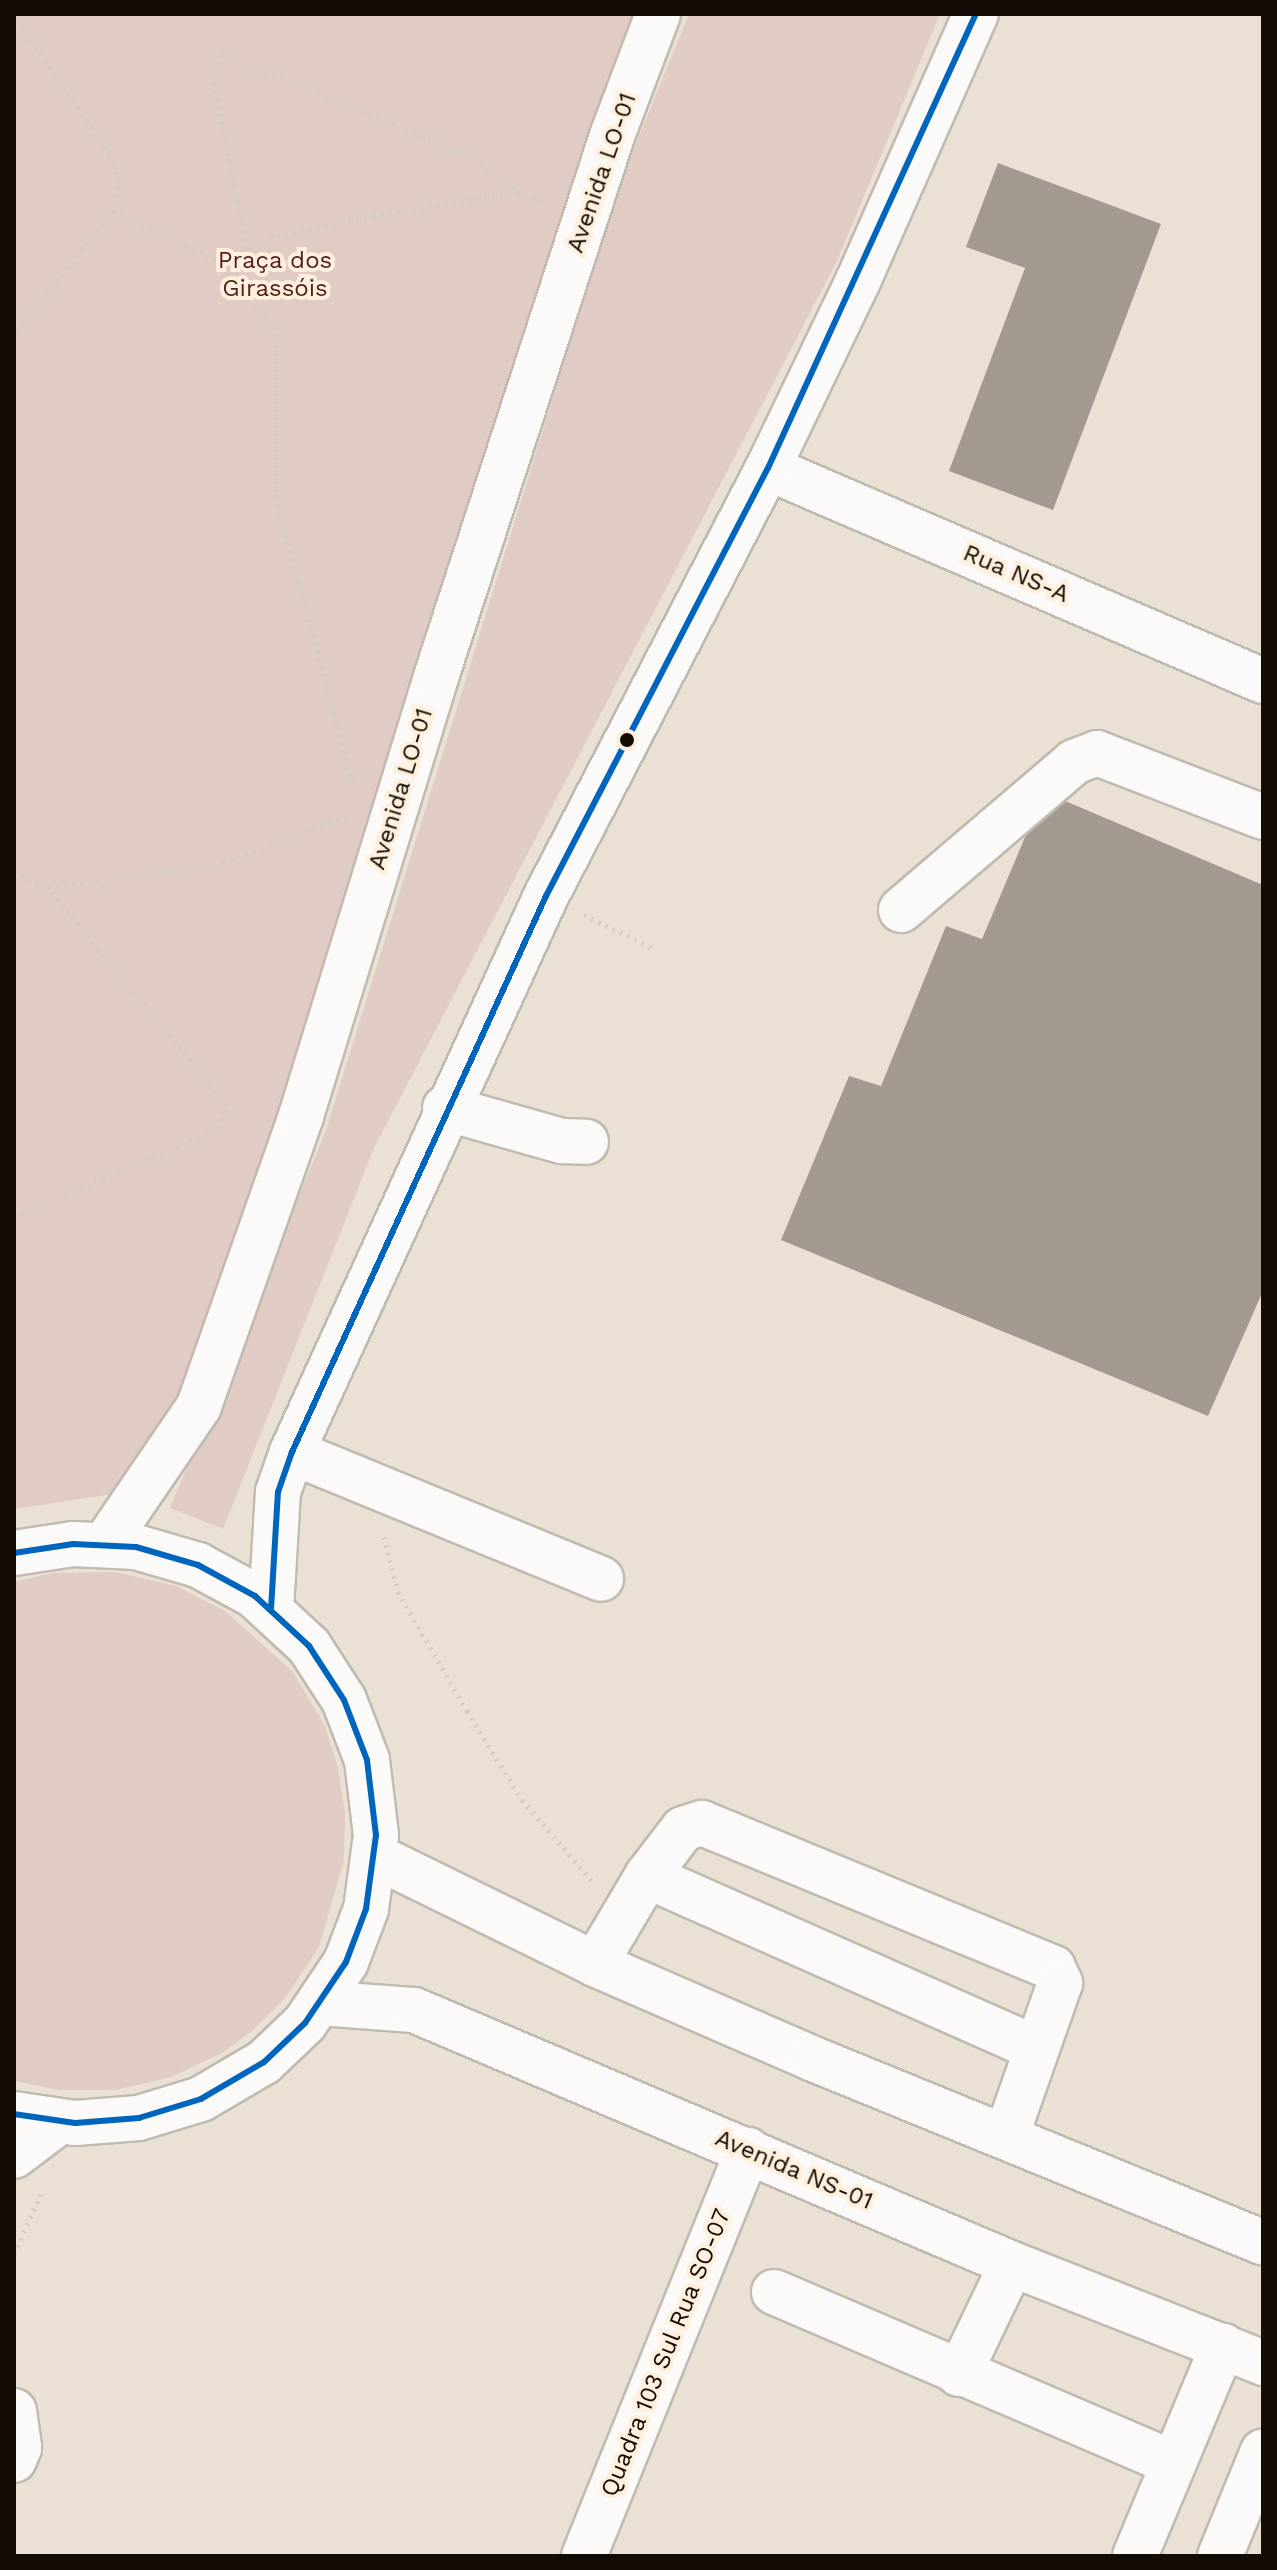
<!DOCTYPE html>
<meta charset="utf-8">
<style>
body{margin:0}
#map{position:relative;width:1277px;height:2570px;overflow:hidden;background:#eae1d4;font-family:"Work Sans",sans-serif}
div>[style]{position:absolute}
.green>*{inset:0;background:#e0cbc5}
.building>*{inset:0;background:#a29a91}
.path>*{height:5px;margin-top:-2.5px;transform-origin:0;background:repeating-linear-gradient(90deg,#d0cdc9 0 2px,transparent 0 8px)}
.roads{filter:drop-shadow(2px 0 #c1bab0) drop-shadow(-2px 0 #c1bab0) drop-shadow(0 2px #c1bab0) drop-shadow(0 -2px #c1bab0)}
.minor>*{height:44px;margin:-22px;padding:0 22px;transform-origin:22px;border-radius:22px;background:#fcfaf9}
.major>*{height:44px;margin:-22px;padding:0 22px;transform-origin:22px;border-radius:22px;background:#fcfaf9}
.bus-1>*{height:6px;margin:-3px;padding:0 3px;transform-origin:3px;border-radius:3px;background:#0065bd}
.dots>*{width:22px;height:22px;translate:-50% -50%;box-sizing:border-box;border:4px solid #fff0dd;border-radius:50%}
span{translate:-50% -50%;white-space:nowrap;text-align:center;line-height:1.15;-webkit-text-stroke:8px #fff0dd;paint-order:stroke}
.street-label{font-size:24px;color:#130d06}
.park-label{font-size:24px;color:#541d21}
.frame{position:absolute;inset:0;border:16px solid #130d06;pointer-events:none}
</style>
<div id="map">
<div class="green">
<div style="clip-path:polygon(14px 14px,643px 14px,238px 1258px,153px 1456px,113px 1494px,14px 1509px)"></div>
<div style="clip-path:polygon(689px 14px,940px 14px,837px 261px,374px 1148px,223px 1529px,170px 1508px,325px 1133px,618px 188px)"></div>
<div style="clip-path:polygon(115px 1572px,176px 1586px,225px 1611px,292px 1671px,324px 1724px,337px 1764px,345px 1812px,344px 1860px,319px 1947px,285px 1998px,252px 2031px,222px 2053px,171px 2077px,116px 2090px,60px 2090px,14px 2081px,14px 1582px,53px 1573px)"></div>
</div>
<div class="building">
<div style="clip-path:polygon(998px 163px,1161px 224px,1053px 510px,949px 471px,1025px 268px,966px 247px)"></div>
<div style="clip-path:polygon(1044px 792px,1263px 885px,1263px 1291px,1208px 1416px,781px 1240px,849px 1076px,881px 1086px,946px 926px,982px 939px)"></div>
</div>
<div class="path">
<div style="left:14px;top:14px;width:173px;rotate:55.9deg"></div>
<div style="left:111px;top:157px;width:31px;rotate:75deg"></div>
<div style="left:119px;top:187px;width:25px;rotate:104deg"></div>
<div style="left:113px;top:211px;width:159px;rotate:128.6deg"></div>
<div style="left:14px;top:50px;width:20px;rotate:-41deg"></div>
<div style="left:113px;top:211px;width:116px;rotate:25.5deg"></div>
<div style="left:218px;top:261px;width:77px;rotate:49.7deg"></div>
<div style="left:268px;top:320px;width:19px;rotate:62deg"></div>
<div style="left:277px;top:337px;width:159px;rotate:90.7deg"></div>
<div style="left:275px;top:496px;width:301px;rotate:74.8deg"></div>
<div style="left:247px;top:249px;width:181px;rotate:-101.1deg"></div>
<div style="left:212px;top:71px;width:19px;rotate:-62deg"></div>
<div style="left:221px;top:54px;width:258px;rotate:22.1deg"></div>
<div style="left:460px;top:151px;width:70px;rotate:35.1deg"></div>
<div style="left:218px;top:261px;width:65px;rotate:-22.6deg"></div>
<div style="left:278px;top:236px;width:98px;rotate:-11.8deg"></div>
<div style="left:374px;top:216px;width:146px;rotate:-9.5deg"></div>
<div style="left:518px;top:192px;width:28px;rotate:18deg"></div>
<div style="left:14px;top:873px;width:37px;rotate:22deg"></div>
<div style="left:48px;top:887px;width:178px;rotate:-7.8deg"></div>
<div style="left:224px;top:863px;width:133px;rotate:-21.2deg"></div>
<div style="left:584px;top:915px;width:79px;rotate:25.6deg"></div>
<div style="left:14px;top:1217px;width:224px;rotate:-23.4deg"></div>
<div style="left:220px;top:1128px;width:25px;rotate:-76deg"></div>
<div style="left:226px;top:1104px;width:281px;rotate:-129.4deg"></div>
<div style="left:384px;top:1537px;width:57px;rotate:75.7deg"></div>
<div style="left:398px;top:1592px;width:138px;rotate:59.9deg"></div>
<div style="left:467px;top:1711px;width:105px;rotate:58.3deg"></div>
<div style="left:522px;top:1800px;width:107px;rotate:49.2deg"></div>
<div style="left:14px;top:2254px;width:68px;rotate:-65.7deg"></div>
</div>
<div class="roads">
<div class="minor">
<div style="left:768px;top:468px;width:539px;rotate:23.28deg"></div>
<div style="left:901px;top:910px;width:228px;rotate:-40.5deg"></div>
<div style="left:1074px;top:762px;width:25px;rotate:-21deg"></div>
<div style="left:1097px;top:753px;width:178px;rotate:21.1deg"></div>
<div style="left:445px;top:1108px;width:122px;rotate:15.8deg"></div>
<div style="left:562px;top:1141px;width:24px;rotate:2deg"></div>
<div style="left:292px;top:1452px;width:334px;rotate:22.3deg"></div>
<div style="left:375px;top:1856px;width:245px;rotate:26.1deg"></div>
<div style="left:595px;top:1964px;width:236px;rotate:23.5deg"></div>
<div style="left:811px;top:2058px;width:488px;rotate:22.2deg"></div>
<div style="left:647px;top:1876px;width:425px;rotate:23.9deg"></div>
<div style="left:595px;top:1964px;width:102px;rotate:-59.4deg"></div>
<div style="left:647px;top:1876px;width:59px;rotate:-52.5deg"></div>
<div style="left:683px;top:1829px;width:20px;rotate:-18deg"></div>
<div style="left:702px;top:1823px;width:380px;rotate:22.4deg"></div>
<div style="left:1053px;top:1968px;width:17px;rotate:65deg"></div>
<div style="left:1060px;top:1983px;width:163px;rotate:109.3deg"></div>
<div style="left:320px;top:2003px;width:94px;rotate:4.3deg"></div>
<div style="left:414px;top:2010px;width:650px;rotate:23.01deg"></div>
<div style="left:1012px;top:2264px;width:270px;rotate:21.5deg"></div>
<div style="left:14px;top:2156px;width:56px;rotate:-37.1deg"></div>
<div style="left:774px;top:2292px;width:434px;rotate:23.2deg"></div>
<div style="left:959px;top:2374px;width:122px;rotate:-64.3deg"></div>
<div style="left:14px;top:2411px;width:37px;rotate:82deg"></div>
<div style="left:19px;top:2448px;width:13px;rotate:113deg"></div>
<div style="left:584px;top:2556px;width:438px;rotate:-68deg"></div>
<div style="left:1135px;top:2556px;width:228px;rotate:-67.3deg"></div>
<div style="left:1220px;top:2556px;width:113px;rotate:-67.7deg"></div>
</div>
<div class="major">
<div style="left:105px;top:1544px;width:167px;rotate:-55.7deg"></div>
<div style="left:199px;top:1406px;width:307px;rotate:-70.6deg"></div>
<div style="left:301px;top:1116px;width:459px;rotate:-72.9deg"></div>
<div style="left:436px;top:677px;width:569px;rotate:-71.98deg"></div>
<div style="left:612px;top:136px;width:130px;rotate:-69.3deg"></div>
<div style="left:14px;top:1553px;width:60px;rotate:-8.7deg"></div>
<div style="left:73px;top:1544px;width:63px;rotate:2.7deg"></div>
<div style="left:136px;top:1547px;width:65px;rotate:16.2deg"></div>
<div style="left:198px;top:1565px;width:65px;rotate:28.5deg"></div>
<div style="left:255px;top:1596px;width:74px;rotate:42.8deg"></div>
<div style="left:309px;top:1646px;width:64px;rotate:57.1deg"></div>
<div style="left:344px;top:1700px;width:64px;rotate:69deg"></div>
<div style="left:367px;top:1760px;width:76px;rotate:83.2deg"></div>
<div style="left:376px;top:1835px;width:75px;rotate:97.7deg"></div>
<div style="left:366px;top:1909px;width:57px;rotate:110.7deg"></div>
<div style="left:346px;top:1962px;width:73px;rotate:123.9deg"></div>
<div style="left:305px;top:2023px;width:57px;rotate:136.4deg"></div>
<div style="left:264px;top:2062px;width:73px;rotate:149.6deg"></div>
<div style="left:201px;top:2099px;width:65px;rotate:163deg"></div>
<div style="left:139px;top:2118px;width:64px;rotate:175.5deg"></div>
<div style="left:75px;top:2123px;width:62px;rotate:-171.6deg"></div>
<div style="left:271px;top:1609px;width:117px;rotate:-86.6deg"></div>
<div style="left:278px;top:1492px;width:42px;rotate:-70.7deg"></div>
<div style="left:292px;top:1452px;width:611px;rotate:-65.45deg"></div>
<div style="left:546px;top:896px;width:482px;rotate:-62.6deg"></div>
<div style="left:768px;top:468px;width:208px;rotate:-64.3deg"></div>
<div style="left:858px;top:281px;width:292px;rotate:-66.2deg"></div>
</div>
</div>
<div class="bus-1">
<div style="left:14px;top:1553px;width:60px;rotate:-8.7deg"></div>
<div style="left:73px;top:1544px;width:63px;rotate:2.7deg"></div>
<div style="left:136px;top:1547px;width:65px;rotate:16.2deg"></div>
<div style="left:198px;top:1565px;width:65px;rotate:28.5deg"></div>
<div style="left:255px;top:1596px;width:74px;rotate:42.8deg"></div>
<div style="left:309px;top:1646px;width:64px;rotate:57.1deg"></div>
<div style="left:344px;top:1700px;width:64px;rotate:69deg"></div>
<div style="left:367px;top:1760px;width:76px;rotate:83.2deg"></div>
<div style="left:376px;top:1835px;width:75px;rotate:97.7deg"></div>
<div style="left:366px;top:1909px;width:57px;rotate:110.7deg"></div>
<div style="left:346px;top:1962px;width:73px;rotate:123.9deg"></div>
<div style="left:305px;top:2023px;width:57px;rotate:136.4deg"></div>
<div style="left:264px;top:2062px;width:73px;rotate:149.6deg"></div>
<div style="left:201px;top:2099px;width:65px;rotate:163deg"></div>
<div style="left:139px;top:2118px;width:64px;rotate:175.5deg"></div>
<div style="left:75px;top:2123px;width:62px;rotate:-171.6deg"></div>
<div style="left:271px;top:1609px;width:117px;rotate:-86.6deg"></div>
<div style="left:278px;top:1492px;width:42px;rotate:-70.7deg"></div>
<div style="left:292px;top:1452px;width:611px;rotate:-65.45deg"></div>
<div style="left:546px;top:896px;width:482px;rotate:-62.6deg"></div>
<div style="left:768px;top:468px;width:499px;rotate:-65.4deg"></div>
</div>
<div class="dots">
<div style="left:627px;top:740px;background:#130d06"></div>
</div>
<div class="street-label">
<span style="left:602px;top:173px;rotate:-71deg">Avenida LO-01</span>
<span style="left:1016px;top:574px;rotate:23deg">Rua NS-A</span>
<span style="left:401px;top:789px;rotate:-73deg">Avenida LO-01</span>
<span style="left:794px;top:2170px;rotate:23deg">Avenida NS-01</span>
<span style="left:666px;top:2353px;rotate:-68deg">Quadra 103 Sul Rua SO-07</span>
</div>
<div class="park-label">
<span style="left:275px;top:275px">Praça dos<br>Girassóis</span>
</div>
<div class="frame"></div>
</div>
